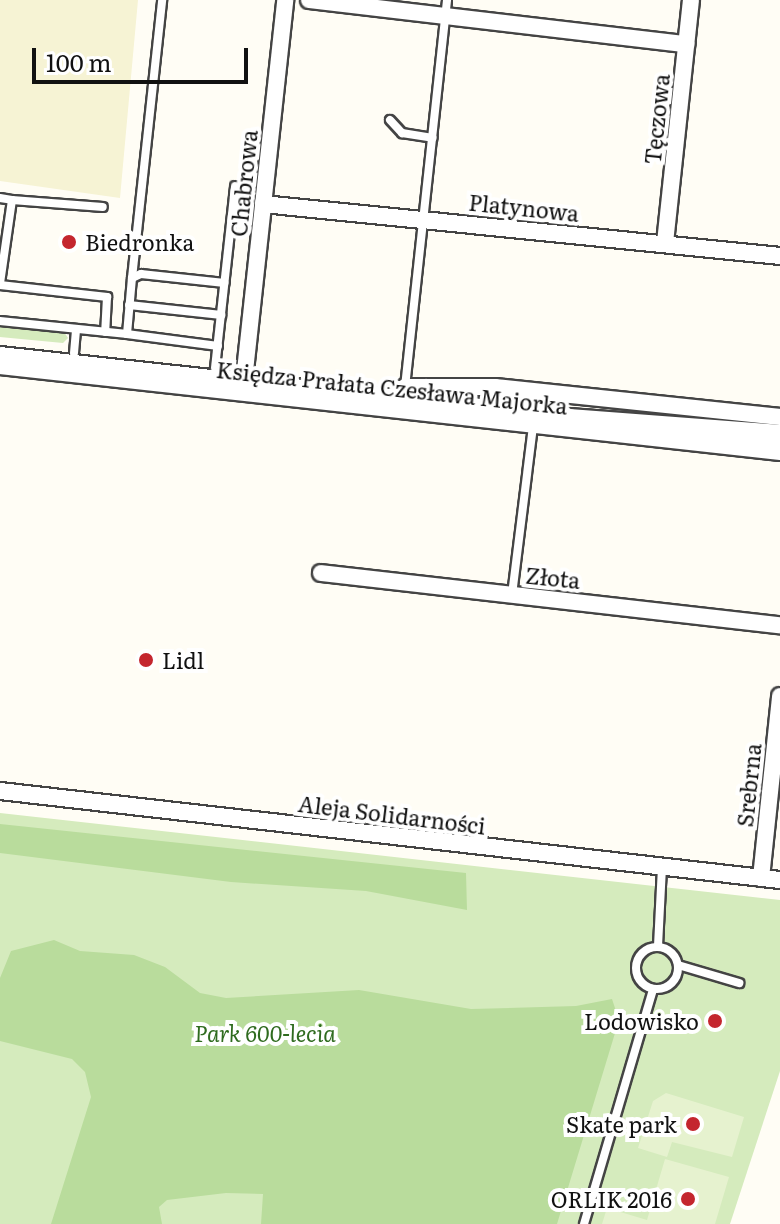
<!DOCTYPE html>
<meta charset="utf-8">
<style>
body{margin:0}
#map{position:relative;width:780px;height:1224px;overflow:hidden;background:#fffdf5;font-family:Literata,serif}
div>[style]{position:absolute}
.farmland>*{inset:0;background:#f6f3d4}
.green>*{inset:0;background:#d5ebbd}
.forest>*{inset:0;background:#b9dc9c}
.pitch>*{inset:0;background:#e6f2cf}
.roads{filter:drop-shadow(2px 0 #444) drop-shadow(-2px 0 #444) drop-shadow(0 2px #444) drop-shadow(0 -2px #444)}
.service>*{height:8px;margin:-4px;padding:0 4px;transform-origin:4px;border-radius:4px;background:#fff}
.service>.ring{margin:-4px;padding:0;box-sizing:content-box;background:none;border:8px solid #fff;border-radius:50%}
.minor>*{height:16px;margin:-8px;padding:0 8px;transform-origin:8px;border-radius:8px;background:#fff}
.tertiary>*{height:20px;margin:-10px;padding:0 10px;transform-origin:10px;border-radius:10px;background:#fff}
.dots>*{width:22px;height:22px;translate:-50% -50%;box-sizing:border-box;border:4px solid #fff;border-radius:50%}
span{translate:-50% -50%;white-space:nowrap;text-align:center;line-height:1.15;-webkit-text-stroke:8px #fff;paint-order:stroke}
.street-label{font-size:22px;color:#111}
.poi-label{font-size:22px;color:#111}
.left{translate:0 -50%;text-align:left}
.right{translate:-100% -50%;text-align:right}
.park-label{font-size:22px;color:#2f6b1f;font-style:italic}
.scale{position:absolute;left:32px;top:48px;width:216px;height:36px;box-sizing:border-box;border:4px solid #111;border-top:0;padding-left:10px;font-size:24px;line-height:28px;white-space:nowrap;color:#111;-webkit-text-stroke:6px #fff;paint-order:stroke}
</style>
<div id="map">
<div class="farmland">
<div style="clip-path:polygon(0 0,138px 0,120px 198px,0 181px)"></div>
</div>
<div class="green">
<div style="clip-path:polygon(0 324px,64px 332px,68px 338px,63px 343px,0 337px)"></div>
<div style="clip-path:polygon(0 813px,780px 900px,780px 1071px,730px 1224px,0 1224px)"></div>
</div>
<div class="forest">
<div style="clip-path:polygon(0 824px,466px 873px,467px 910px,366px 891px,231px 882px,0 853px)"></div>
<div style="clip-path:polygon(54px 940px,80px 951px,134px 955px,165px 967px,200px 993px,226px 998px,359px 990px,471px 1009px,576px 1006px,612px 999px,619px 1020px,557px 1224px,261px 1224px,263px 1194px,226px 1193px,167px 1200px,159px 1207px,162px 1224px,51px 1224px,91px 1097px,85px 1072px,72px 1059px,0 1041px,0 978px,11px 951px)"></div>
</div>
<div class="pitch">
<div style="clip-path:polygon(666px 1093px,744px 1117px,732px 1157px,672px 1142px,667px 1157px,638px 1148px,653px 1101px)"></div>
<div style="clip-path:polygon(665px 1159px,729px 1177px,715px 1224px,602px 1224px,607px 1208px,647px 1220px)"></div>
</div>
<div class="roads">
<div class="service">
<div style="left:390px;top:120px;width:18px;rotate:47deg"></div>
<div style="left:402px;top:133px;width:31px;rotate:9deg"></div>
<div style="left:0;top:198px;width:12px;rotate:9deg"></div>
<div style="left:12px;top:200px;width:84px;rotate:98.2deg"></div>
<div style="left:12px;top:200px;width:91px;rotate:4.4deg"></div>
<div style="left:132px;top:278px;width:280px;rotate:-83.8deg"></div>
<div style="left:0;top:285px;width:108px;rotate:6.4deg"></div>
<div style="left:107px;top:297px;width:35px;rotate:93deg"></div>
<div style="left:129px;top:305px;width:93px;rotate:6.2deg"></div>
<div style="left:0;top:321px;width:128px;rotate:5.8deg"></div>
<div style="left:218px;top:346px;width:92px;rotate:-172.5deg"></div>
<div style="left:127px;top:334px;width:56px;rotate:-84.9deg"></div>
<div style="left:132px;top:278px;width:10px;rotate:-24deg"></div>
<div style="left:141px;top:274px;width:84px;rotate:6.1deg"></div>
<div style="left:74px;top:353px;width:24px;rotate:-85deg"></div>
<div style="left:215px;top:368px;width:183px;rotate:-83.7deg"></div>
<div style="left:405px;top:387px;width:389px;rotate:-83.8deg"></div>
<div style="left:512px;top:595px;width:170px;rotate:-82.9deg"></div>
<div style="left:658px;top:946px;width:79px;rotate:-87.1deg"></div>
<div class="ring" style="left:636px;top:947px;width:34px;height:34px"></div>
<div style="left:678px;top:965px;width:64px;rotate:16.4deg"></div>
<div style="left:584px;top:1224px;width:245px;rotate:-73.6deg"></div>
</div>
<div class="minor">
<div style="left:309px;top:0;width:380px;rotate:6.7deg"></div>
<div style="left:263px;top:204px;width:520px;rotate:5.74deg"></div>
<div style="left:665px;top:243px;width:244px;rotate:-83.9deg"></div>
<div style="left:0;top:366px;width:785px;rotate:6.29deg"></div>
<div style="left:245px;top:371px;width:373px;rotate:-83.8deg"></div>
<div style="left:405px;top:387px;width:90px"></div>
<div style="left:495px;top:387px;width:287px;rotate:6deg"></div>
<div style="left:321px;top:573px;width:462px;rotate:6.5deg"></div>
<div style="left:0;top:791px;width:785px;rotate:6.51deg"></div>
<div style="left:761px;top:878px;width:183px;rotate:-84deg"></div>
</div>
<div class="tertiary">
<div style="left:0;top:357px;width:572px;rotate:6.22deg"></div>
<div style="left:569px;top:419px;width:212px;rotate:4.3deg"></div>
</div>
</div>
<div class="dots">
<div style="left:69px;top:242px;background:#c4262e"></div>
<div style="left:146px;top:660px;background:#c4262e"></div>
<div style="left:715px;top:1021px;background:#c4262e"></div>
<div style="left:693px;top:1124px;background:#c4262e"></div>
<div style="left:688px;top:1199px;background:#c4262e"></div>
</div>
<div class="street-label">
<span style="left:656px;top:119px;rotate:-84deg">Tęczowa</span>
<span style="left:243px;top:183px;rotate:-84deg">Chabrowa</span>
<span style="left:524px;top:207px;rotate:6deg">Platynowa</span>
<span style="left:392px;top:387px;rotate:6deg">Księdza Prałata Czesława Majorka</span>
<span style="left:553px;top:577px;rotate:6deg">Złota</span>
<span style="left:748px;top:785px;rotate:-84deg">Srebrna</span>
<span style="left:392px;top:814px;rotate:7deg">Aleja Solidarności</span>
</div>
<div class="poi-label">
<span class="left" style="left:85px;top:242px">Biedronka</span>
<span class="left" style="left:162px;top:660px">Lidl</span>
<span class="right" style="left:699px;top:1021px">Lodowisko</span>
<span class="right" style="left:677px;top:1124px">Skate park</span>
<span class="right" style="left:672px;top:1199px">ORLIK 2016</span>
</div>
<div class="park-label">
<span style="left:265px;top:1033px">Park 600-lecia</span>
</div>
<div class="scale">100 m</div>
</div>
